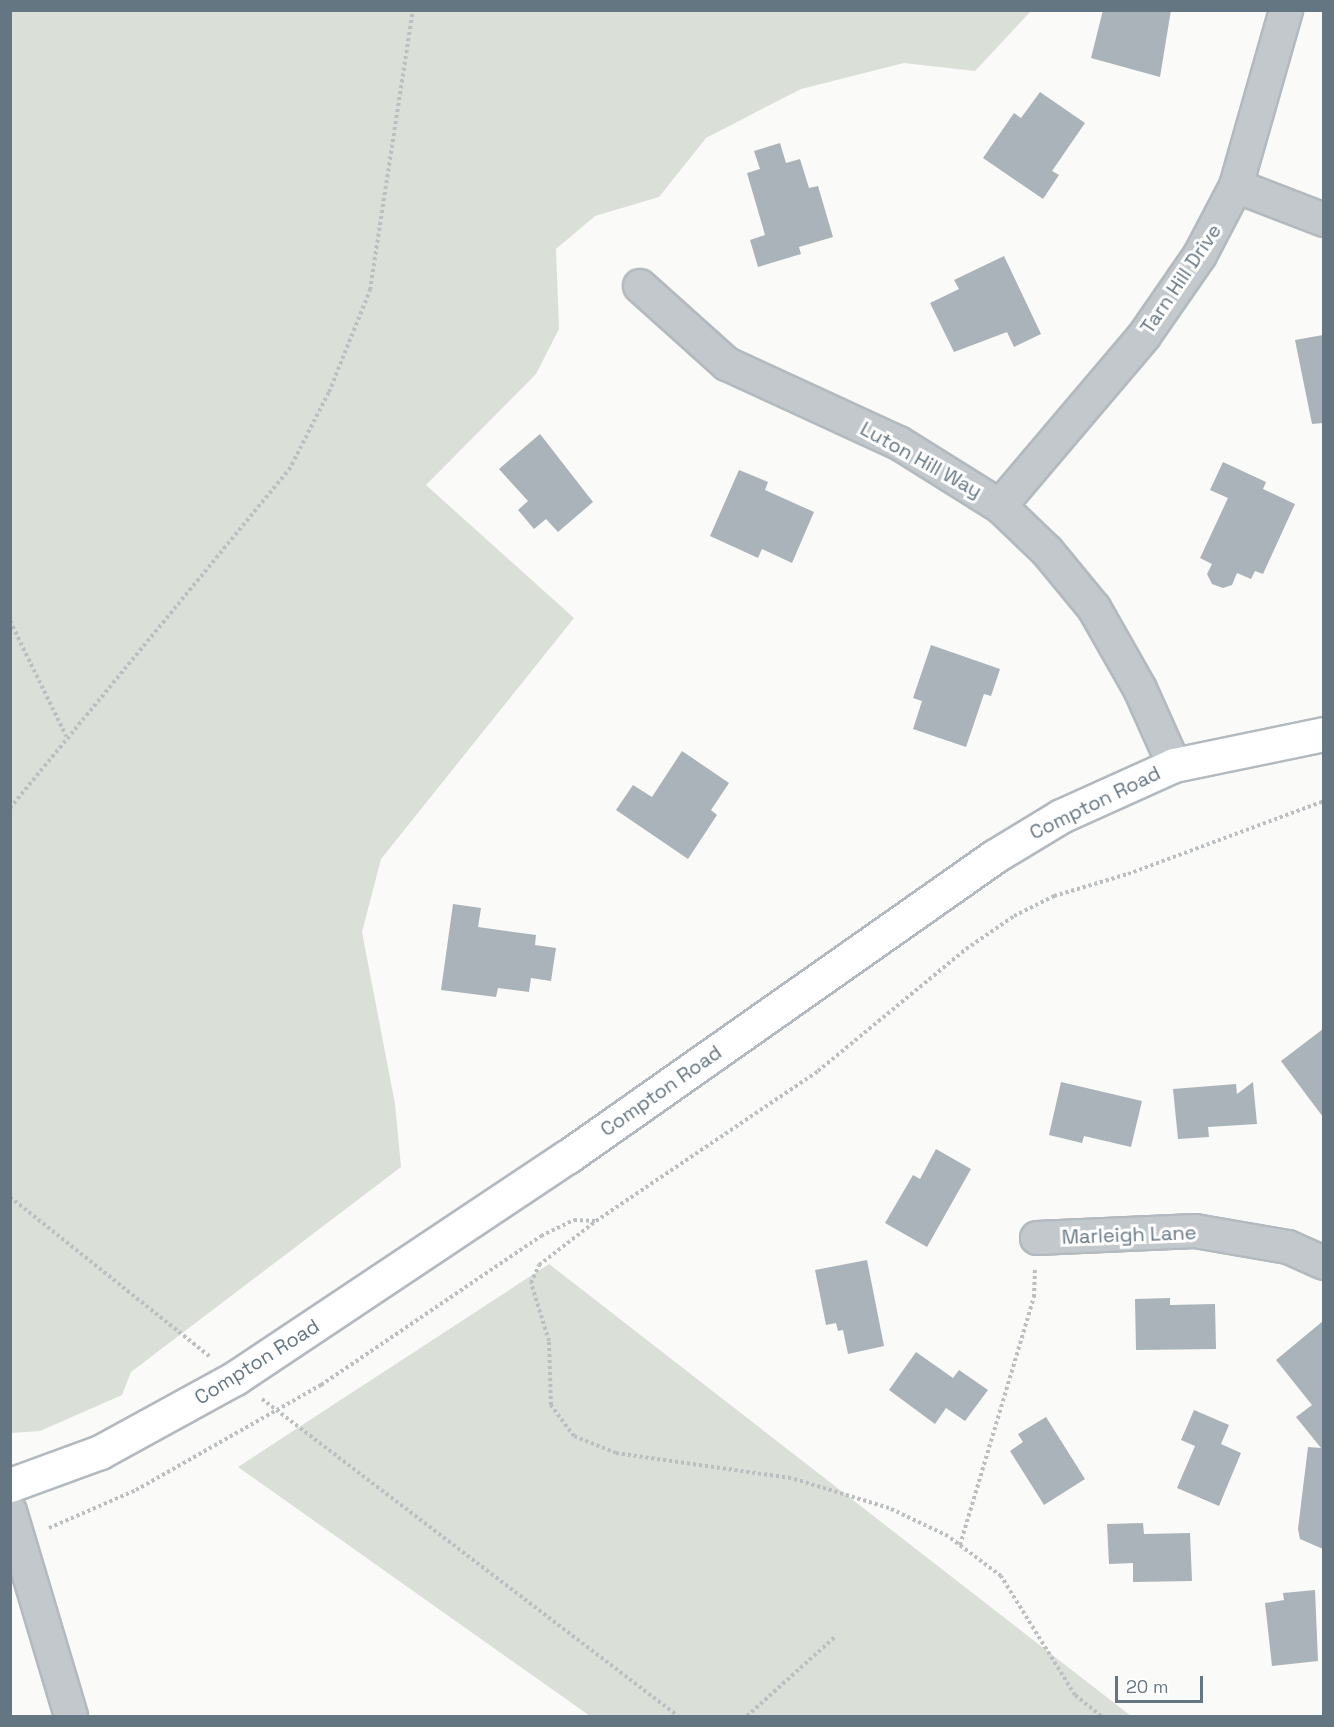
<!DOCTYPE html>
<style>
body{margin:0}
#map{position:relative;width:1334px;height:1727px;overflow:hidden;background:#fafaf8;font-family:"Space Grotesk",sans-serif}
div>[style]{position:absolute}
.green>*{inset:0;background:#dadfd7}
.building>*{inset:0;background:#aab3b9}
.path>*{height:4px;margin-top:-2px;transform-origin:0;background:repeating-linear-gradient(90deg,#bbbfc2 0 3px,transparent 0 6px)}
.roads{filter:drop-shadow(2px 0 #b3babf) drop-shadow(-2px 0 #b3babf) drop-shadow(0 2px #b3babf) drop-shadow(0 -2px #b3babf)}
.street>*{height:32px;margin:-16px;padding:0 16px;transform-origin:16px;border-radius:16px;background:#c3c8cc}
.secondary>*{height:33px;margin:-16.5px;padding:0 16.5px;transform-origin:16.5px;border-radius:16.5px;background:#fff}
span{translate:-50% -50%;white-space:nowrap;text-align:center;line-height:1.15;-webkit-text-stroke:6px #fff;paint-order:stroke}
.street-label{font-size:20px;color:#657683}
.frame{position:absolute;inset:0;border:12px solid #657683;pointer-events:none}
.scale{position:absolute;left:1115px;top:1676px;width:88px;height:27px;box-sizing:border-box;border:3px solid #657683;border-top:0;padding-left:8px;font-size:18px;line-height:21px;white-space:nowrap;color:#657683;-webkit-text-stroke:4px #fff;paint-order:stroke}
</style>
<div id="map">
<div class="green">
<div style="clip-path:polygon(11px 10px,1031px 11px,975px 71px,904px 63px,801px 89px,706px 138px,659px 197px,595px 216px,556px 249px,559px 329px,536px 374px,426px 485px,574px 618px,381px 859px,362px 932px,395px 1104px,401px 1167px,131px 1372px,122px 1395px,40px 1431px,11px 1433px)"></div>
<div style="clip-path:polygon(549px 1264px,1131px 1716px,590px 1716px,238px 1467px)"></div>
</div>
<div class="building">
<div style="clip-path:polygon(1103px 10px,1171px 10px,1160px 77px,1091px 58px)"></div>
<div style="clip-path:polygon(1040px 92px,1085px 123px,1052px 171px,1059px 175px,1043px 199px,983px 158px,1014px 113px,1021px 118px)"></div>
<div style="clip-path:polygon(780px 143px,786px 163px,800px 159px,809px 188px,818px 186px,833px 237px,799px 247px,801px 254px,758px 267px,750px 240px,765px 235px,747px 173px,760px 169px,754px 151px)"></div>
<div style="clip-path:polygon(1004px 256px,1041px 334px,1014px 347px,1007px 332px,954px 352px,930px 303px,959px 289px,954px 280px)"></div>
<div style="clip-path:polygon(1323px 335px,1323px 423px,1312px 424px,1295px 340px)"></div>
<div style="clip-path:polygon(540px 434px,593px 502px,558px 532px,546px 519px,534px 529px,518px 510px,528px 501px,499px 469px)"></div>
<div style="clip-path:polygon(1223px 462px,1266px 482px,1263px 489px,1295px 504px,1263px 574px,1255px 571px,1251px 579px,1237px 573px,1232px 585px,1223px 588px,1212px 584px,1207px 574px,1212px 564px,1200px 558px,1228px 498px,1210px 490px)"></div>
<div style="clip-path:polygon(739px 470px,768px 482px,765px 490px,814px 512px,792px 563px,762px 549px,758px 558px,710px 536px)"></div>
<div style="clip-path:polygon(931px 645px,1000px 669px,991px 696px,984px 694px,966px 747px,913px 729px,922px 701px,913px 698px)"></div>
<div style="clip-path:polygon(682px 751px,729px 783px,711px 810px,717px 815px,688px 859px,616px 810px,633px 785px,652px 797px)"></div>
<div style="clip-path:polygon(453px 904px,481px 908px,478px 927px,536px 935px,535px 945px,556px 948px,551px 981px,531px 978px,529px 992px,498px 988px,496px 997px,441px 990px)"></div>
<div style="clip-path:polygon(1323px 1029px,1323px 1117px,1281px 1061px)"></div>
<div style="clip-path:polygon(1061px 1082px,1142px 1101px,1131px 1147px,1084px 1136px,1082px 1143px,1049px 1135px)"></div>
<div style="clip-path:polygon(1253px 1082px,1257px 1124px,1208px 1127px,1209px 1137px,1178px 1139px,1173px 1089px,1236px 1084px,1237px 1094px)"></div>
<div style="clip-path:polygon(936px 1149px,971px 1169px,927px 1247px,885px 1223px,913px 1175px,920px 1179px)"></div>
<div style="clip-path:polygon(867px 1260px,884px 1346px,848px 1354px,843px 1330px,838px 1331px,836px 1323px,826px 1325px,815px 1270px)"></div>
<div style="clip-path:polygon(1170px 1298px,1170px 1305px,1215px 1304px,1216px 1349px,1136px 1350px,1135px 1299px)"></div>
<div style="clip-path:polygon(1323px 1321px,1323px 1549px,1300px 1539px,1298px 1529px,1308px 1447px,1321px 1448px,1296px 1417px,1312px 1405px,1276px 1360px)"></div>
<div style="clip-path:polygon(916px 1352px,953px 1378px,959px 1370px,988px 1390px,965px 1421px,946px 1408px,935px 1424px,889px 1390px)"></div>
<div style="clip-path:polygon(1194px 1410px,1229px 1425px,1221px 1444px,1241px 1453px,1219px 1506px,1177px 1488px,1195px 1446px,1181px 1440px)"></div>
<div style="clip-path:polygon(1046px 1417px,1085px 1479px,1044px 1505px,1010px 1451px,1023px 1442px,1018px 1434px)"></div>
<div style="clip-path:polygon(1143px 1523px,1144px 1534px,1190px 1533px,1192px 1581px,1133px 1582px,1133px 1563px,1109px 1564px,1107px 1524px)"></div>
<div style="clip-path:polygon(1315px 1590px,1318px 1661px,1272px 1666px,1265px 1603px,1284px 1600px,1283px 1593px)"></div>
</div>
<div class="path">
<div style="left:10px;top:621px;width:128px;rotate:64deg"></div>
<div style="left:10px;top:808px;width:438px;rotate:-50.5deg"></div>
<div style="left:289px;top:470px;width:88px;rotate:-62.9deg"></div>
<div style="left:329px;top:392px;width:110px;rotate:-68.1deg"></div>
<div style="left:370px;top:290px;width:283px;rotate:-81.3deg"></div>
<div style="left:10px;top:1197px;width:255px;rotate:38.6deg"></div>
<div style="left:262px;top:1399px;width:523px;rotate:37.31deg"></div>
<div style="left:49px;top:1528px;width:95px;rotate:-23.6deg"></div>
<div style="left:136px;top:1490px;width:213px;rotate:-29.6deg"></div>
<div style="left:321px;top:1385px;width:266px;rotate:-34.1deg"></div>
<div style="left:541px;top:1236px;width:37px;rotate:-26deg"></div>
<div style="left:574px;top:1220px;width:21px;rotate:3deg"></div>
<div style="left:960px;top:1545px;width:259px;rotate:-73.4deg"></div>
<div style="left:1034px;top:1297px;width:29px;rotate:-88deg"></div>
<div style="left:747px;top:1716px;width:120px;rotate:-42deg"></div>
<div style="left:1101px;top:1716px;width:33px;rotate:-141deg"></div>
<div style="left:1075px;top:1695px;width:140px;rotate:-121.9deg"></div>
<div style="left:1001px;top:1576px;width:66px;rotate:-143deg"></div>
<div style="left:948px;top:1536px;width:65px;rotate:-154.6deg"></div>
<div style="left:889px;top:1508px;width:102px;rotate:-163deg"></div>
<div style="left:791px;top:1478px;width:177px;rotate:-171.9deg"></div>
<div style="left:616px;top:1453px;width:45px;rotate:-158deg"></div>
<div style="left:574px;top:1436px;width:39px;rotate:-127deg"></div>
<div style="left:551px;top:1405px;width:64px;rotate:-91.8deg"></div>
<div style="left:549px;top:1341px;width:61px;rotate:-107.2deg"></div>
<div style="left:531px;top:1283px;width:20px;rotate:-66deg"></div>
<div style="left:539px;top:1265px;width:72px;rotate:-37.7deg"></div>
<div style="left:596px;top:1221px;width:268px;rotate:-34deg"></div>
<div style="left:818px;top:1071px;width:192px;rotate:-39.5deg"></div>
<div style="left:966px;top:949px;width:58px;rotate:-34.5deg"></div>
<div style="left:1014px;top:916px;width:45px;rotate:-26.6deg"></div>
<div style="left:1054px;top:896px;width:77px;rotate:-16.6deg"></div>
<div style="left:1128px;top:874px;width:209px;rotate:-20.4deg"></div>
</div>
<div class="roads">
<div class="street">
<div style="left:1236px;top:186px;width:94px;rotate:21.1deg"></div>
<div style="left:640px;top:286px;width:117px;rotate:41.9deg"></div>
<div style="left:727px;top:364px;width:189px;rotate:24.7deg"></div>
<div style="left:899px;top:443px;width:119px;rotate:32deg"></div>
<div style="left:1000px;top:506px;width:65px;rotate:43.8deg"></div>
<div style="left:1047px;top:551px;width:74px;rotate:50.5deg"></div>
<div style="left:1094px;top:608px;width:93px;rotate:60.4deg"></div>
<div style="left:1140px;top:689px;width:83px;rotate:65.9deg"></div>
<div style="left:1000px;top:506px;width:223px;rotate:-49.7deg"></div>
<div style="left:1144px;top:336px;width:98px;rotate:-55.3deg"></div>
<div style="left:1200px;top:255px;width:78px;rotate:-62.4deg"></div>
<div style="left:1236px;top:186px;width:183px;rotate:-74.1deg"></div>
<div style="left:1037px;top:1238px;width:158px;rotate:-2.5deg"></div>
<div style="left:1195px;top:1231px;width:94px;rotate:9.8deg"></div>
<div style="left:1288px;top:1247px;width:39px;rotate:24deg"></div>
<div style="left:10px;top:1511px;width:214px;rotate:73.4deg"></div>
</div>
<div class="secondary">
<div style="left:10px;top:1485px;width:96px;rotate:-20.1deg"></div>
<div style="left:100px;top:1452px;width:154px;rotate:-28.7deg"></div>
<div style="left:235px;top:1378px;width:399px;rotate:-33.7deg"></div>
<div style="left:567px;top:1157px;width:523px;rotate:-35.12deg"></div>
<div style="left:995px;top:856px;width:77px;rotate:-31.2deg"></div>
<div style="left:1061px;top:816px;width:124px;rotate:-24.3deg"></div>
<div style="left:1174px;top:765px;width:153px;rotate:-11.7deg"></div>
</div>
</div>
<div class="street-label">
<span style="left:1181px;top:279px;rotate:-56deg">Tarn Hill Drive</span>
<span style="left:921px;top:460px;rotate:29deg">Luton Hill Way</span>
<span style="left:1095px;top:803px;rotate:-26deg">Compton Road</span>
<span style="left:661px;top:1091px;rotate:-35deg">Compton Road</span>
<span style="left:1129px;top:1235px;rotate:-2deg">Marleigh Lane</span>
<span style="left:257px;top:1362px;rotate:-32deg">Compton Road</span>
</div>
<div class="frame"></div>
<div class="scale">20 m</div>
</div>
